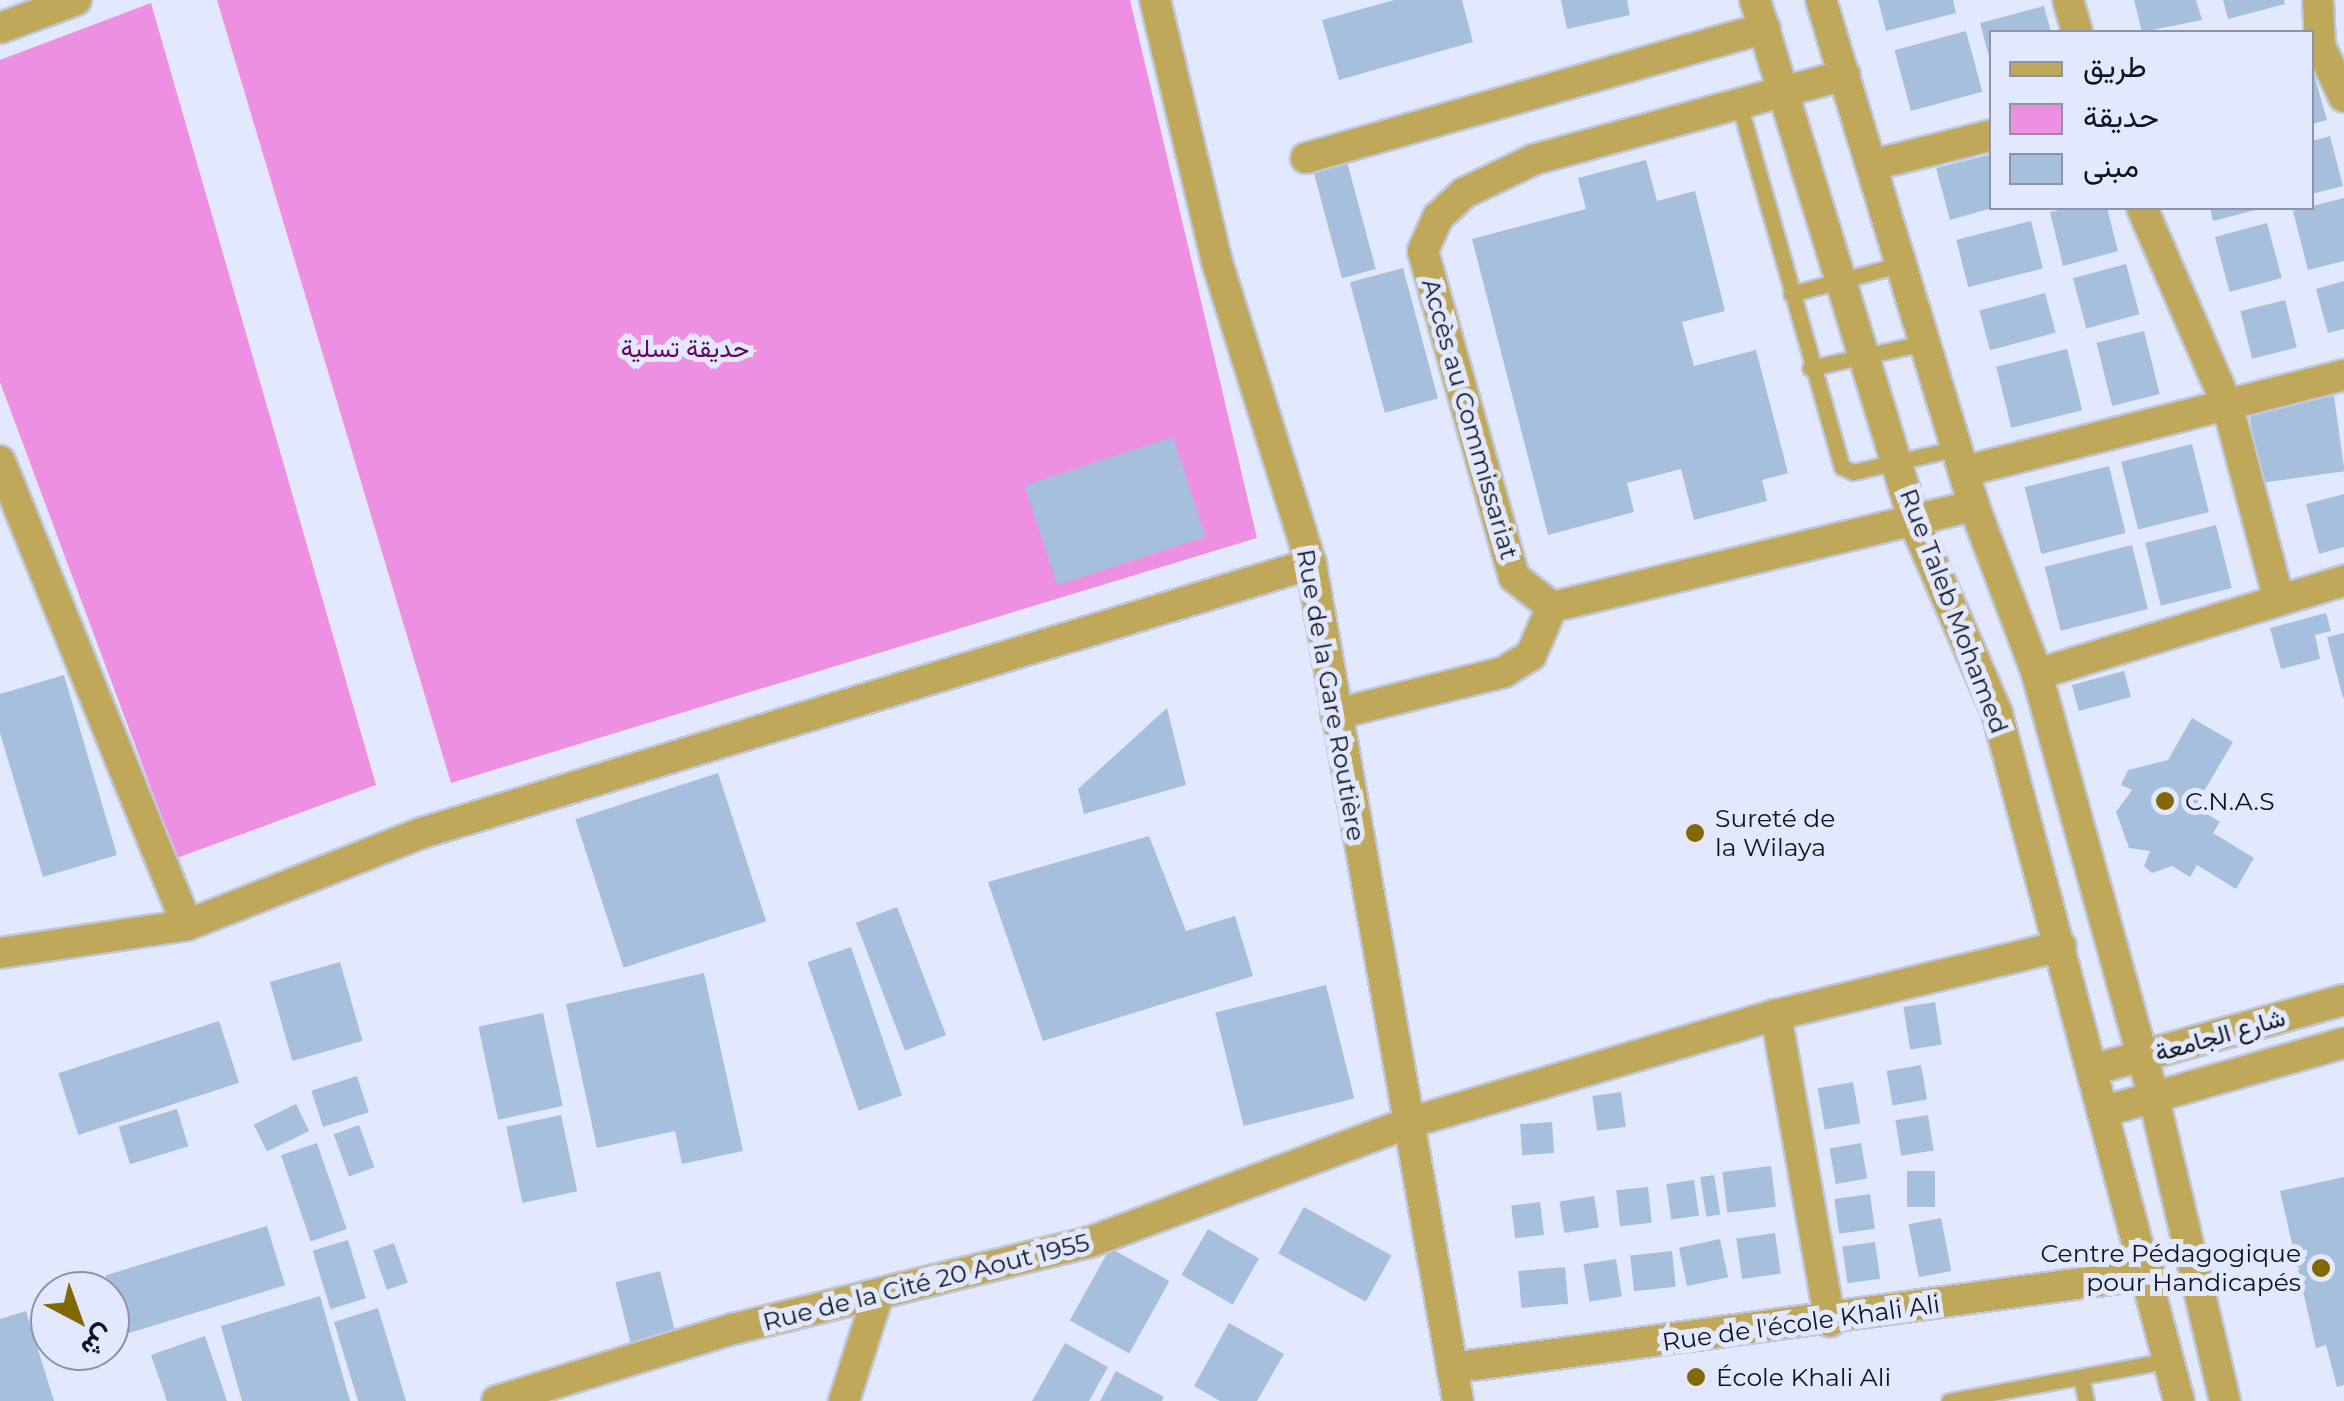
<!DOCTYPE html>
<meta charset="utf-8">
<style>
body{margin:0}
#map{position:relative;width:2344px;height:1401px;overflow:hidden;background:#e2e9ff;font-family:Montserrat,Vazirmatn,sans-serif}
div>[style]{position:absolute}
.green>*{inset:0;background:#ee90e1}
.building>*{inset:0;background:#a5bfdd;transform-origin:0 0}
.roads{filter:drop-shadow(2px 0 #c0c7db) drop-shadow(-2px 0 #c0c7db) drop-shadow(0 2px #c0c7db) drop-shadow(0 -2px #c0c7db)}
.service>*{height:15px;margin:-7.5px;padding:0 7.5px;transform-origin:7.5px;border-radius:7.5px;background:#c0a85a}
.minor>*{height:30px;margin:-15px;padding:0 15px;transform-origin:15px;border-radius:15px;background:#c0a85a}
.dots>*{width:28px;height:28px;translate:-50% -50%;box-sizing:border-box;border:5px solid #e2e9ff;border-radius:50%}
span{translate:-50% -50%;white-space:nowrap;text-align:center;line-height:1.15;-webkit-text-stroke:10px #e2e9ff;paint-order:stroke}
.park-label{font-size:25px;color:#66035e}
.street-label{font-size:25px;color:#101320}
.poi-label{font-size:25px;color:#101320}
.left{translate:0 -50%;text-align:left}
.right{translate:-100% -50%;text-align:right}
.legend{position:absolute;left:1989px;top:30px;width:325px;height:180px;box-sizing:border-box;background:#e2e9ff;border:2px solid #8e93a6;margin:0;padding:12px 18px;list-style:none;font-size:30px;color:#101320}
.legend li{display:flex;align-items:center;gap:20px;height:50px}
.legend b{width:50px;border:2px solid #8e93a6}
.north{position:absolute;left:30px;top:1271px;width:100px;height:100px;box-sizing:border-box;background:#e2e9ff;border:2px solid #8e93a6;border-radius:50%;rotate:139deg;font-size:28px;font-weight:700;line-height:40px;text-align:center;color:#101320}
.north::after{content:'';display:block;margin:auto;width:35px;height:45px;background:#816800;clip-path:polygon(50% 0,100% 100%,50% 72%,0 100%)}
</style>
<div id="map">
<div class="green">
<div style="clip-path:polygon(217px 0,1130px 0,1257px 538px,451px 783px)"></div>
<div style="clip-path:polygon(151px 3px,376px 785px,177px 858px,0 382px,0 60px)"></div>
</div>
<div class="building">
<div style="clip-path:polygon(1394px 0,1462px 0,1473px 42px,1339px 80px,1322px 20px)"></div>
<div style="clip-path:polygon(1561px 0,1627px 0,1630px 15px,1567px 29px)"></div>
<div style="clip-path:polygon(1878px 0,1953px 0,1956px 13px,1886px 31px)"></div>
<div style="clip-path:polygon(2134px 0,2196px 0,2202px 20px,2142px 32px)"></div>
<div style="clip-path:polygon(2223px 0,2284px 0,2285px 4px,2228px 19px)"></div>
<div style="clip-path:polygon(2044px 6px,2051px 32px,1992px 32px,1990px 61px,1980px 23px)"></div>
<div style="left:1966px;top:31px;width:63px;height:74px;rotate:75deg"></div>
<div style="clip-path:polygon(2312px 67px,2327px 120px,2312px 124px)"></div>
<div style="clip-path:polygon(2330px 136px,2343px 186px,2312px 194px,2312px 141px)"></div>
<div style="clip-path:polygon(1992px 154px,1992px 208px,1950px 220px,1936px 168px)"></div>
<div style="left:1346px;top:158px;width:115px;height:35px;rotate:75deg"></div>
<div style="clip-path:polygon(1646px 160px,1657px 201px,1695px 191px,1725px 311px,1682px 322px,1694px 366px,1756px 350px,1788px 473px,1762px 480px,1767px 501px,1694px 520px,1681px 469px,1627px 483px,1634px 512px,1548px 535px,1472px 239px,1586px 209px,1578px 178px)"></div>
<div style="clip-path:polygon(2344px 198px,2344px 261px,2308px 270px,2293px 211px)"></div>
<div style="clip-path:polygon(2069px 208px,2107px 208px,2118px 251px,2063px 266px,2050px 212px)"></div>
<div style="clip-path:polygon(2210px 208px,2259px 208px,2259px 209px,2213px 221px)"></div>
<div style="left:2031px;top:221px;width:49px;height:77px;rotate:76deg"></div>
<div style="left:2267px;top:223px;width:57px;height:54px;rotate:75deg"></div>
<div style="left:2126px;top:264px;width:52px;height:55px;rotate:75deg"></div>
<div style="left:1403px;top:268px;width:135px;height:55px;rotate:75deg"></div>
<div style="clip-path:polygon(2344px 281px,2344px 329px,2328px 333px,2316px 289px)"></div>
<div style="left:2045px;top:293px;width:41px;height:68px;rotate:75deg"></div>
<div style="left:2285px;top:300px;width:49px;height:46px;rotate:76deg"></div>
<div style="left:2144px;top:331px;width:65px;height:49px;rotate:76deg"></div>
<div style="left:2067px;top:349px;width:63px;height:73px;rotate:76deg"></div>
<div style="left:2334px;top:396px;width:76px;height:86px;rotate:82deg"></div>
<div style="left:1173px;top:437px;width:105px;height:156px;rotate:72deg"></div>
<div style="left:2192px;top:444px;width:70px;height:73px;rotate:76deg"></div>
<div style="left:2109px;top:466px;width:69px;height:87px;rotate:76deg"></div>
<div style="clip-path:polygon(2344px 494px,2344px 547px,2319px 554px,2306px 504px)"></div>
<div style="left:2216px;top:525px;width:65px;height:73px;rotate:76deg"></div>
<div style="left:2132px;top:545px;width:66px;height:90px;rotate:76deg"></div>
<div style="clip-path:polygon(2326px 613px,2331px 631px,2315px 635px,2320px 659px,2281px 669px,2270px 628px)"></div>
<div style="clip-path:polygon(2344px 633px,2344px 698px,2343px 698px,2327px 637px)"></div>
<div style="left:2124px;top:671px;width:27px;height:54px;rotate:75deg"></div>
<div style="clip-path:polygon(64px 675px,117px 855px,43px 877px,0 733px,0 694px)"></div>
<div style="clip-path:polygon(1167px 708px,1186px 785px,1084px 814px,1078px 789px)"></div>
<div style="clip-path:polygon(2192px 718px,2233px 742px,2203px 793px,2204px 812px,2220px 822px,2213px 833px,2254px 858px,2236px 889px,2197px 865px,2190px 877px,2172px 866px,2152px 873px,2144px 866px,2150px 851px,2129px 848px,2116px 812px,2132px 790px,2121px 785px,2128px 770px,2168px 760px)"></div>
<div style="left:718px;top:773px;width:156px;height:150px;rotate:72deg"></div>
<div style="clip-path:polygon(1149px 836px,1186px 931px,1235px 916px,1253px 976px,1043px 1041px,988px 882px)"></div>
<div style="left:897px;top:907px;width:137px;height:44px;rotate:69deg"></div>
<div style="left:851px;top:947px;width:157px;height:46px;rotate:71deg"></div>
<div style="left:340px;top:962px;width:82px;height:73px;rotate:74deg"></div>
<div style="clip-path:polygon(704px 973px,743px 1151px,682px 1164px,675px 1131px,597px 1148px,566px 1004px)"></div>
<div style="left:1326px;top:985px;width:117px;height:114px;rotate:76deg"></div>
<div style="left:1935px;top:1002px;width:43px;height:32px;rotate:81deg"></div>
<div style="left:543px;top:1013px;width:95px;height:66px;rotate:78deg"></div>
<div style="left:219px;top:1021px;width:65px;height:169px;rotate:72deg"></div>
<div style="left:1921px;top:1065px;width:35px;height:35px;rotate:80deg"></div>
<div style="left:357px;top:1076px;width:38px;height:48px;rotate:72deg"></div>
<div style="left:1853px;top:1082px;width:42px;height:36px;rotate:80deg"></div>
<div style="left:1621px;top:1092px;width:35px;height:29px;rotate:82deg"></div>
<div style="left:296px;top:1104px;width:30px;height:47px;rotate:64deg"></div>
<div style="left:177px;top:1109px;width:39px;height:61px;rotate:73deg"></div>
<div style="left:561px;top:1115px;width:78px;height:56px;rotate:78deg"></div>
<div style="left:1928px;top:1115px;width:36px;height:33px;rotate:81deg"></div>
<div style="left:1552px;top:1122px;width:31px;height:32px;rotate:86deg"></div>
<div style="left:359px;top:1125px;width:45px;height:27px;rotate:70deg"></div>
<div style="left:317px;top:1143px;width:91px;height:38px;rotate:71deg"></div>
<div style="left:1861px;top:1143px;width:36px;height:32px;rotate:80deg"></div>
<div style="left:1771px;top:1166px;width:41px;height:49px;rotate:83deg"></div>
<div style="left:1907px;top:1171px;width:28px;height:36px"></div>
<div style="left:1714px;top:1175px;width:40px;height:14px;rotate:81deg"></div>
<div style="clip-path:polygon(2344px 1177px,2344px 1385px,2337px 1387px,2326px 1345px,2316px 1348px,2280px 1191px)"></div>
<div style="left:1694px;top:1180px;width:36px;height:28px;rotate:82deg"></div>
<div style="left:1648px;top:1187px;width:36px;height:32px;rotate:84deg"></div>
<div style="left:1870px;top:1194px;width:35px;height:36px;rotate:82deg"></div>
<div style="left:1594px;top:1196px;width:32px;height:35px;rotate:81deg"></div>
<div style="left:1540px;top:1202px;width:33px;height:29px;rotate:83deg"></div>
<div style="left:1304px;top:1207px;width:100px;height:53px;rotate:29deg"></div>
<div style="left:1941px;top:1218px;width:54px;height:33px;rotate:79deg"></div>
<div style="left:267px;top:1226px;width:62px;height:169px;rotate:73deg"></div>
<div style="left:1208px;top:1229px;width:59px;height:53px;rotate:30deg"></div>
<div style="left:1775px;top:1233px;width:41px;height:39px;rotate:82deg"></div>
<div style="left:1720px;top:1239px;width:39px;height:42px;rotate:78deg"></div>
<div style="left:348px;top:1240px;width:61px;height:37px;rotate:73deg"></div>
<div style="left:1875px;top:1242px;width:37px;height:33px;rotate:82deg"></div>
<div style="left:394px;top:1243px;width:42px;height:22px;rotate:71deg"></div>
<div style="left:1110px;top:1248px;width:68px;height:83px;rotate:29deg"></div>
<div style="left:1672px;top:1251px;width:36px;height:42px;rotate:84deg"></div>
<div style="left:1616px;top:1259px;width:38px;height:33px;rotate:81deg"></div>
<div style="left:1565px;top:1267px;width:37px;height:47px;rotate:85deg"></div>
<div style="left:660px;top:1271px;width:64px;height:46px;rotate:76deg"></div>
<div style="clip-path:polygon(320px 1296px,350px 1401px,242px 1401px,221px 1326px)"></div>
<div style="clip-path:polygon(378px 1308px,406px 1401px,358px 1401px,334px 1322px)"></div>
<div style="clip-path:polygon(26px 1311px,54px 1401px,0 1401px,0 1319px)"></div>
<div style="clip-path:polygon(1229px 1323px,1284px 1354px,1257px 1401px,1220px 1401px,1194px 1386px)"></div>
<div style="clip-path:polygon(205px 1336px,227px 1401px,167px 1401px,151px 1355px)"></div>
<div style="clip-path:polygon(1065px 1343px,1108px 1367px,1089px 1401px,1032px 1401px)"></div>
<div style="clip-path:polygon(1116px 1371px,1164px 1397px,1162px 1401px,1100px 1401px)"></div>
</div>
<div class="roads">
<div class="service">
<div style="left:1740px;top:107px;width:374px;rotate:74.2deg"></div>
<div style="left:1842px;top:467px;width:12px;rotate:24deg"></div>
<div style="left:1853px;top:472px;width:108px;rotate:-12.9deg"></div>
<div style="left:1791px;top:294px;width:115px;rotate:-15.1deg"></div>
<div style="left:1810px;top:368px;width:117px;rotate:-12.4deg"></div>
<div style="left:2081px;top:1377px;width:25px;rotate:78deg"></div>
<div style="left:1949px;top:1401px;width:226px;rotate:-10.5deg"></div>
</div>
<div class="minor">
<div style="left:1155px;top:0;width:269px;rotate:76.7deg"></div>
<div style="left:1217px;top:262px;width:316px;rotate:72.7deg"></div>
<div style="left:1311px;top:564px;width:850px;rotate:80.04deg"></div>
<div style="left:1755px;top:0;width:548px;rotate:73.02deg"></div>
<div style="left:1915px;top:524px;width:206px;rotate:66.5deg"></div>
<div style="left:1997px;top:713px;width:712px;rotate:75.18deg"></div>
<div style="left:1821px;top:0;width:529px;rotate:73.18deg"></div>
<div style="left:1974px;top:506px;width:179px;rotate:69.4deg"></div>
<div style="left:2037px;top:674px;width:436px;rotate:74.6deg"></div>
<div style="left:2153px;top:1094px;width:315px;rotate:76.8deg"></div>
<div style="left:2068px;top:0;width:33px;rotate:74deg"></div>
<div style="left:2318px;top:0;width:46px;rotate:87.5deg"></div>
<div style="left:2320px;top:46px;width:56px;rotate:64.8deg"></div>
<div style="left:0;top:28px;width:81px;rotate:-20.2deg"></div>
<div style="left:1845px;top:75px;width:323px;rotate:164.8deg"></div>
<div style="left:1533px;top:160px;width:76px;rotate:154.4deg"></div>
<div style="left:1464px;top:193px;width:35px;rotate:137deg"></div>
<div style="left:1438px;top:217px;width:37px;rotate:114deg"></div>
<div style="left:1423px;top:251px;width:338px;rotate:74.4deg"></div>
<div style="left:1514px;top:577px;width:48px;rotate:38.3deg"></div>
<div style="left:1552px;top:607px;width:434px;rotate:-13.5deg"></div>
<div style="left:1306px;top:158px;width:477px;rotate:-15.8deg"></div>
<div style="left:1873px;top:165px;width:123px;rotate:-14.1deg"></div>
<div style="left:2142px;top:208px;width:217px;rotate:66.6deg"></div>
<div style="left:2228px;top:407px;width:200px;rotate:75.2deg"></div>
<div style="left:0;top:461px;width:500px;rotate:68.05deg"></div>
<div style="left:1965px;top:471px;width:391px;rotate:-14.2deg"></div>
<div style="left:2037px;top:674px;width:321px;rotate:-16.9deg"></div>
<div style="left:1336px;top:714px;width:173px;rotate:-14deg"></div>
<div style="left:1504px;top:672px;width:32px;rotate:-32deg"></div>
<div style="left:1531px;top:655px;width:52px;rotate:-66.4deg"></div>
<div style="left:0;top:953px;width:189px;rotate:-8.5deg"></div>
<div style="left:187px;top:925px;width:252px;rotate:-21.4deg"></div>
<div style="left:422px;top:833px;width:929px;rotate:-16.84deg"></div>
<div style="left:1776px;top:1015px;width:311px;rotate:80deg"></div>
<div style="left:2095px;top:1069px;width:258px;rotate:-15.5deg"></div>
<div style="left:2105px;top:1111px;width:248px;rotate:-15.9deg"></div>
<div style="left:1452px;top:1368px;width:704px;rotate:-7.67deg"></div>
<div style="left:497px;top:1401px;width:247px;rotate:-17deg"></div>
<div style="left:733px;top:1329px;width:367px;rotate:-13.7deg"></div>
<div style="left:1090px;top:1242px;width:336px;rotate:-20.5deg"></div>
<div style="left:1405px;top:1124px;width:387px;rotate:-16.4deg"></div>
<div style="left:1776px;top:1015px;width:293px;rotate:-13.6deg"></div>
<div style="left:844px;top:1401px;width:111px;rotate:-72.2deg"></div>
</div>
</div>
<div class="dots">
<div style="left:2165px;top:801px;background:#816800"></div>
<div style="left:1695px;top:833px;background:#816800"></div>
<div style="left:2321px;top:1268px;background:#816800"></div>
<div style="left:1696px;top:1377px;background:#816800"></div>
</div>
<div class="park-label">
<span style="left:685px;top:348px">حديقة تسلية</span>
</div>
<div class="street-label">
<span style="left:1470px;top:419px;rotate:74deg">Accès au Commissariat</span>
<span style="left:1954px;top:611px;rotate:69deg">Rue Taleb Mohamed</span>
<span style="left:1331px;top:695px;rotate:80deg">Rue de la Gare Routière</span>
<span style="left:2220px;top:1035px;rotate:-16deg">شارع الجامعة</span>
<span style="left:926px;top:1282px;rotate:-14deg">Rue de la Cité 20 Aout 1955</span>
<span style="left:1801px;top:1323px;rotate:-8deg">Rue de l'école Khali Ali</span>
</div>
<div class="poi-label">
<span class="left" style="left:2185px;top:801px">C.N.A.S</span>
<span class="left" style="left:1715px;top:833px">Sureté de<br>la Wilaya</span>
<span class="right" style="left:2301px;top:1268px">Centre Pédagogique<br>pour Handicapés</span>
<span class="left" style="left:1716px;top:1377px">École Khali Ali</span>
</div>
<ul class="legend">
<li><b style="height:12px;background:#c0a85a"></b>طريق</li>
<li><b style="height:28px;background:#ee90e1"></b>حديقة</li>
<li><b style="height:28px;background:#a5bfdd"></b>مبنى</li>
</ul>
<div class="north">ش</div>
</div>
